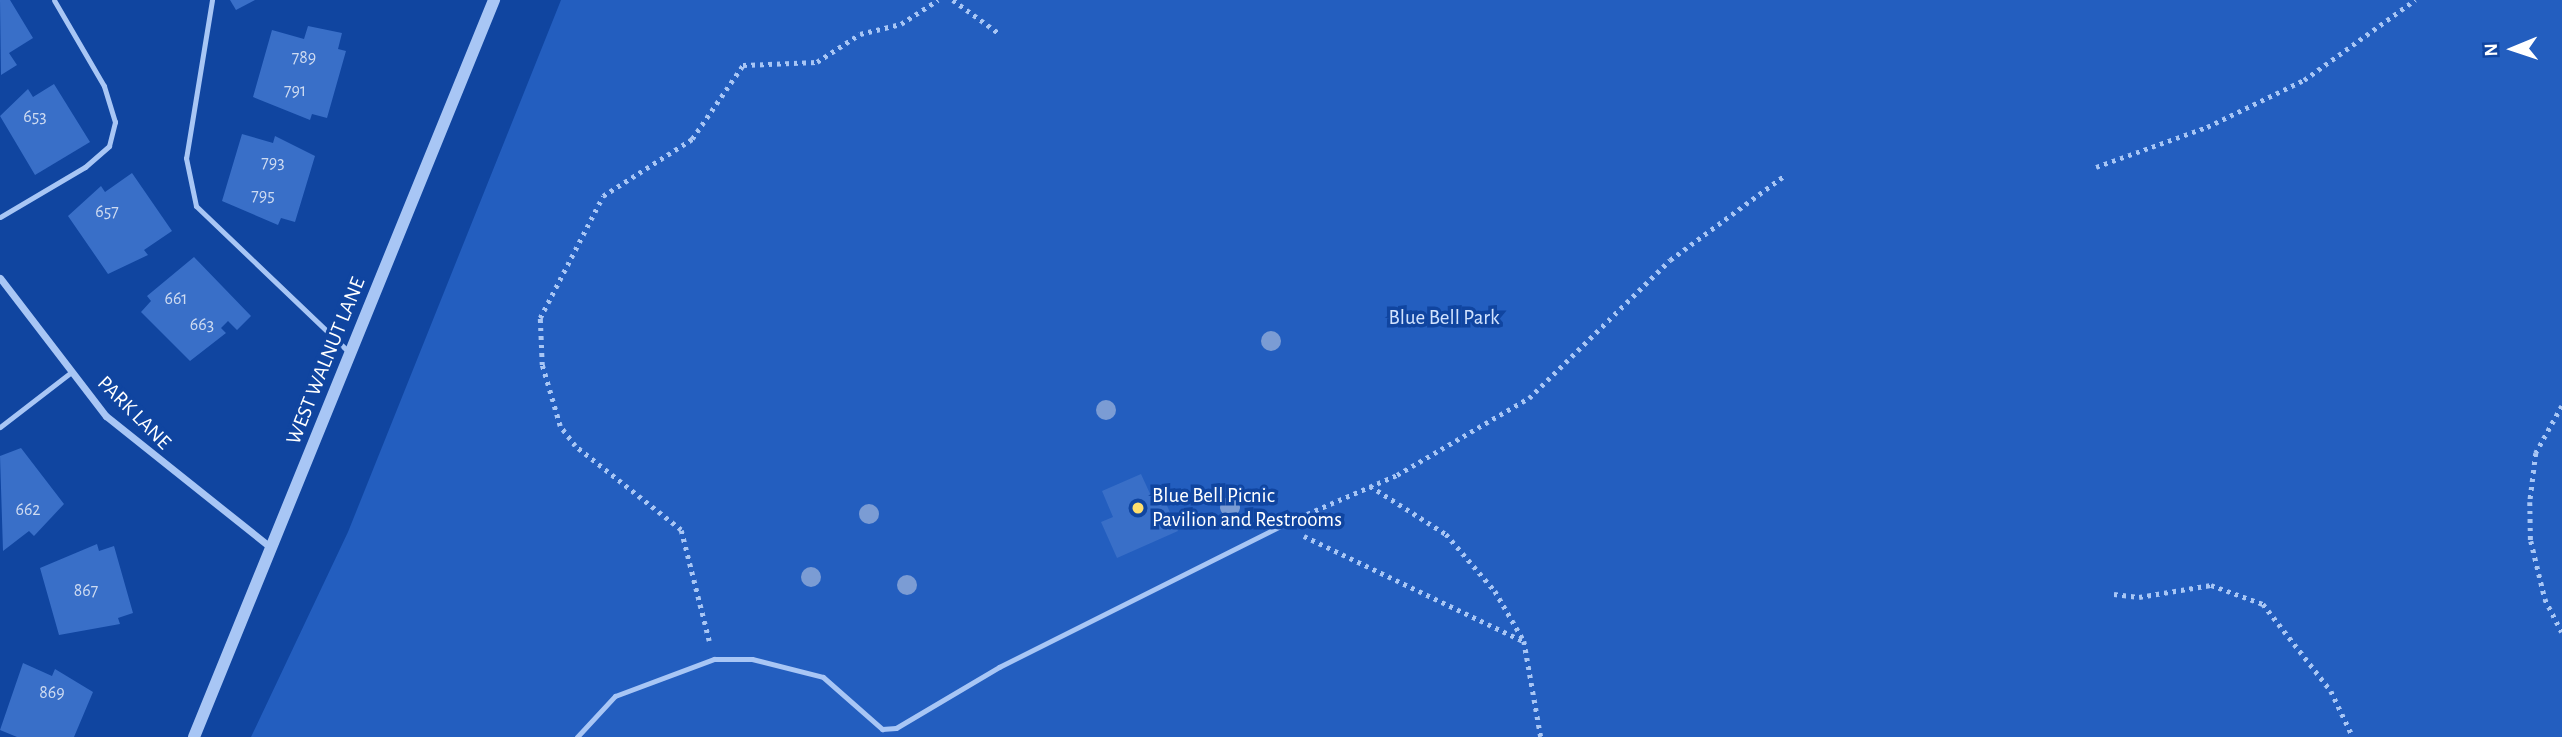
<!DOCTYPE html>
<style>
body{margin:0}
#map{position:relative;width:2562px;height:737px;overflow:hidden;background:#1045a0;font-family:"Alegreya Sans",sans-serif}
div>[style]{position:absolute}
.green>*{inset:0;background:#235ebf}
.building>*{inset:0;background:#396fc8}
.path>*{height:4.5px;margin-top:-2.25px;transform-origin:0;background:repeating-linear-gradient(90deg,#a8c6f5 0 3.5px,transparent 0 8.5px)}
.service>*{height:5px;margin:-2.5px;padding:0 2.5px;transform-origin:2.5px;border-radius:2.5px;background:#a8c6f5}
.minor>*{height:7px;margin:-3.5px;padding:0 3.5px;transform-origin:3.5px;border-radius:3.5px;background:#a8c6f5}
.tertiary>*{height:12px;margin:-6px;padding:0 6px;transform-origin:6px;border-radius:6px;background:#a8c6f5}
.trees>*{width:20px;height:20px;margin:-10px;border-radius:50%;background:#7b9cd4}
.dots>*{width:19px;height:19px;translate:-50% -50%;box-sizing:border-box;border:4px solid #1045a0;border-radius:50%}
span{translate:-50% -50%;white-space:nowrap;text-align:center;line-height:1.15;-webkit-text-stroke:7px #1045a0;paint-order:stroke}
.number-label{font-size:18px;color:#cedbf1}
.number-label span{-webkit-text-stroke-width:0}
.park-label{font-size:21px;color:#d2e3fe}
.street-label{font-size:21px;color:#fff}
.poi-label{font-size:21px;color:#fff}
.left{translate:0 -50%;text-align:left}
.north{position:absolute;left:2478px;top:14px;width:70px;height:70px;-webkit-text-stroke:5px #1045a0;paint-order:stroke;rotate:268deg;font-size:19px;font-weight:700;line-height:28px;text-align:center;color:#fff}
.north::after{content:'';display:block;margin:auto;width:24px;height:32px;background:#fff;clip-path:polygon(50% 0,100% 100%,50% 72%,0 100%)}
</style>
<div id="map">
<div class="green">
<div style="clip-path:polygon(561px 0,2562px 0,2562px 737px,251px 737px,348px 532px)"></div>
</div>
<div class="building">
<div style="clip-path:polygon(0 0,10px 0,33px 38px,9px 53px,17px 65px,1px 75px)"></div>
<div style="clip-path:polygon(230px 0,255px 0,236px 10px)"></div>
<div style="clip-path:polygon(308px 26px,342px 33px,338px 49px,346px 51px,327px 118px,312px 114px,310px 120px,253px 97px,272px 30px,304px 39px)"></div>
<div style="clip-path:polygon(54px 84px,90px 142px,35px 175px,0 116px,28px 89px,33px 97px)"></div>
<div style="clip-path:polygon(242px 134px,273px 143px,275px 136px,315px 156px,295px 222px,281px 218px,278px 225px,222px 201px)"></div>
<div style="clip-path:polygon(132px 173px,172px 231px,144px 250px,148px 255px,108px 274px,68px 216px,101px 186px,105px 192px)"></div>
<div style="clip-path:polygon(194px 257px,251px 316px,237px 330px,228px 321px,221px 328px,226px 333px,190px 361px,141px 312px,151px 301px,147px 296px)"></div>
<div style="clip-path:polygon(21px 448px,64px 504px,34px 536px,29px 531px,3px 551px,0 456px)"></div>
<div style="clip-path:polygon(1141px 474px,1152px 498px,1162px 494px,1178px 531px,1117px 558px,1101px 522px,1113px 517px,1102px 491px)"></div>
<div style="clip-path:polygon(97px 544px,99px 551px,114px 546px,133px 613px,118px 618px,120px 624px,59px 635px,40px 568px)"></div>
<div style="clip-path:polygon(23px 663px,52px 676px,55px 669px,93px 692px,74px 737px,17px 737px,0 730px)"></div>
</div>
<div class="path">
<div style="left:953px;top:0;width:58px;rotate:35.9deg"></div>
<div style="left:2096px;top:167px;width:118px;rotate:-19.8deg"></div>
<div style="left:2207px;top:127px;width:108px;rotate:-25.9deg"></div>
<div style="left:2304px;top:80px;width:137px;rotate:-35.8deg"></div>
<div style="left:2562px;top:406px;width:54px;rotate:119deg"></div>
<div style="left:2536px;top:453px;width:49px;rotate:97deg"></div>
<div style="left:2530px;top:502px;width:39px;rotate:89deg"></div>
<div style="left:2531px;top:541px;width:60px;rotate:76.4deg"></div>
<div style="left:2545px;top:599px;width:37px;rotate:63deg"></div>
<div style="left:1370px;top:486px;width:90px;rotate:32.3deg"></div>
<div style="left:1446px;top:534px;width:75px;rotate:49.3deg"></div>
<div style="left:1495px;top:591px;width:58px;rotate:59.9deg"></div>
<div style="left:1524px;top:641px;width:97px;rotate:80deg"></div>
<div style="left:1307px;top:514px;width:98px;rotate:-23.4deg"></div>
<div style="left:1397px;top:475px;width:153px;rotate:-30.3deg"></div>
<div style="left:1529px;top:398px;width:197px;rotate:-44.4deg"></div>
<div style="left:1670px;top:260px;width:142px;rotate:-36.4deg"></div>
<div style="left:1304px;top:536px;width:243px;rotate:25.6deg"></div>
<div style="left:2114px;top:594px;width:25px;rotate:7deg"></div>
<div style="left:2139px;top:597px;width:73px;rotate:-9.5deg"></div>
<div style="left:2211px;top:585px;width:55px;rotate:20.1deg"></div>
<div style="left:2263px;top:604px;width:110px;rotate:52deg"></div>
<div style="left:2331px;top:691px;width:51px;rotate:64.4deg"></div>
<div style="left:709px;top:641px;width:114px;rotate:-104.2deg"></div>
<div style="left:681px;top:530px;width:135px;rotate:-141.6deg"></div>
<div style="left:575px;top:446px;width:25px;rotate:-127deg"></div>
<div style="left:560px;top:426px;width:64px;rotate:-106.4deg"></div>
<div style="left:542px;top:365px;width:47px;rotate:-92.4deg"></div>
<div style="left:540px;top:318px;width:137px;rotate:-62.7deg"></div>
<div style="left:603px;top:196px;width:106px;rotate:-32.6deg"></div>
<div style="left:692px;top:139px;width:90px;rotate:-55.4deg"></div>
<div style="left:743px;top:65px;width:74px;rotate:-2.3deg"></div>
<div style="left:817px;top:62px;width:51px;rotate:-33.1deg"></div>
<div style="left:860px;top:34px;width:42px;rotate:-13.7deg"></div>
<div style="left:901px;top:24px;width:44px;rotate:-33deg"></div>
</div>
<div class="service">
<div style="left:212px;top:0;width:160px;rotate:99.3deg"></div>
<div style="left:186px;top:158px;width:49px;rotate:78.2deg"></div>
<div style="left:196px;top:206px;width:213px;rotate:43.7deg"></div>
<div style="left:0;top:217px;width:99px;rotate:-30.5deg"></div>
<div style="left:85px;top:167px;width:32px;rotate:-41deg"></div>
<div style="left:109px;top:146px;width:25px;rotate:-76deg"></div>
<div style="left:115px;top:122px;width:38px;rotate:-107deg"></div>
<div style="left:104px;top:86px;width:99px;rotate:-120.2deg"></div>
<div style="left:0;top:427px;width:88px;rotate:-37.6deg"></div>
<div style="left:577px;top:737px;width:56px;rotate:-47.2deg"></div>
<div style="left:615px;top:696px;width:106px;rotate:-20.5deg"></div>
<div style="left:714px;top:659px;width:38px"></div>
<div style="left:752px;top:659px;width:73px;rotate:14.2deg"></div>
<div style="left:823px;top:677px;width:79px;rotate:41.4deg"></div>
<div style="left:882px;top:729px;width:14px;rotate:-4deg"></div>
<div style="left:896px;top:728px;width:120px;rotate:-30.6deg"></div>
<div style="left:999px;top:667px;width:323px;rotate:-26.6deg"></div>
</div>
<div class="minor">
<div style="left:0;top:278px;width:174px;rotate:52.5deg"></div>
<div style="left:106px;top:416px;width:210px;rotate:38.6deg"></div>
</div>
<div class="tertiary">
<div style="left:194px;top:737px;width:796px;rotate:-67.85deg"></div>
</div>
<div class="trees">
<div style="left:1271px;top:341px"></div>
<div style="left:1106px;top:410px"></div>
<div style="left:1230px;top:507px"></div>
<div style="left:869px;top:514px"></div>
<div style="left:811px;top:577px"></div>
<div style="left:907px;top:585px"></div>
</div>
<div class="dots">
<div style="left:1138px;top:508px;background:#ffdf6d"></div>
</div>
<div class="number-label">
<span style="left:304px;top:58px">789</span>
<span style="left:295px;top:91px">791</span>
<span style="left:35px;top:117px">653</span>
<span style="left:273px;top:163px">793</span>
<span style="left:263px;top:196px">795</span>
<span style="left:107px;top:212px">657</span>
<span style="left:176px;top:299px">661</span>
<span style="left:202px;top:325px">663</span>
<span style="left:28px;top:510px">662</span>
<span style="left:86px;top:591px">867</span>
<span style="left:52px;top:693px">869</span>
</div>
<div class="park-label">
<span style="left:1444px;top:318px">Blue Bell Park</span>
</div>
<div class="street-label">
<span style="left:326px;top:361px;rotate:-68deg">WEST WALNUT LANE</span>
<span style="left:134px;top:413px;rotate:45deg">PARK LANE</span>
</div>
<div class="poi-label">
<span class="left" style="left:1152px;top:508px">Blue Bell Picnic<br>Pavilion and Restrooms</span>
</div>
<div class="north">N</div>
</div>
